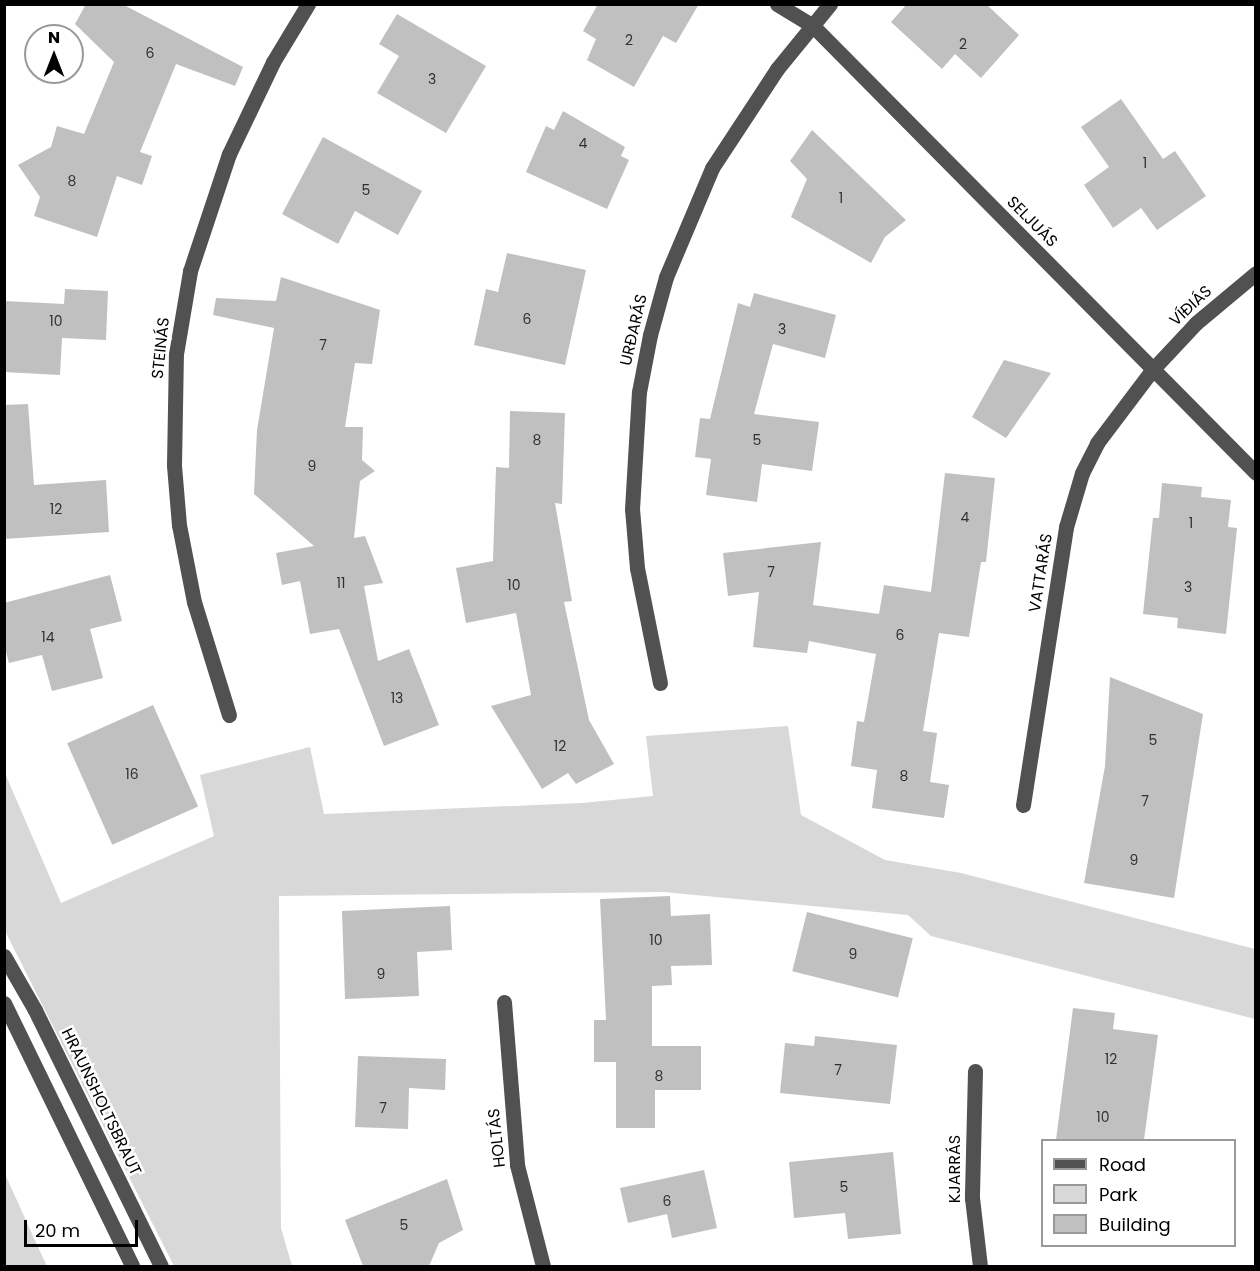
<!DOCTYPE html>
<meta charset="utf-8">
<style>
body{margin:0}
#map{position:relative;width:1260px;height:1271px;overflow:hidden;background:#fff;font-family:Poppins,sans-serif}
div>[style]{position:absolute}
.green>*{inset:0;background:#d8d8d8}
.building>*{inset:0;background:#c0c0c0;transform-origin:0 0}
.minor>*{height:15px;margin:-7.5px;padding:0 7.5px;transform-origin:7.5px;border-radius:7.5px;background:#515151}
span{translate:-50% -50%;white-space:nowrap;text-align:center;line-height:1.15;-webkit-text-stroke:5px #fff;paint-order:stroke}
.number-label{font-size:14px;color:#303030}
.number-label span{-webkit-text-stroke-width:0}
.street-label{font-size:16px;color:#000}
.frame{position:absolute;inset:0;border:6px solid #000;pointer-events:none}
.legend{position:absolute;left:1041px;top:1139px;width:195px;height:108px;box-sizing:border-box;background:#fff;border:2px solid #999;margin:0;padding:8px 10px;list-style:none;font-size:18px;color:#000}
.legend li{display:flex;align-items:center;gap:12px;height:30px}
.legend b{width:30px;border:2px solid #999}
.north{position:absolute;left:24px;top:24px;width:60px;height:60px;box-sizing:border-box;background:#fff;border:2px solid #999;border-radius:50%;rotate:0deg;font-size:16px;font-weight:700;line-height:24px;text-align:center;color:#000}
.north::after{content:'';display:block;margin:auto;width:21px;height:27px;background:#000;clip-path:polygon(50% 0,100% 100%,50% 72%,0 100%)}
.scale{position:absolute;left:24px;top:1220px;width:114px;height:27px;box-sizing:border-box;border:3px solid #000;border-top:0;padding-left:8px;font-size:18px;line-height:21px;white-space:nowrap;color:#000;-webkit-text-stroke:4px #fff;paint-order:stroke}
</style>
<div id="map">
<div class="green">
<div style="clip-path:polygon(788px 726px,801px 815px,885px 860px,961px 873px,1255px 949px,1255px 1019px,931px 936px,908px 915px,663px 892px,279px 896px,281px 1228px,292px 1266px,174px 1266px,5px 931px,4px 771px,61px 903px,214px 836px,200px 775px,310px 747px,324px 814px,582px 803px,653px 796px,646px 736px)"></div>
<div style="clip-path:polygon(5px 1174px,38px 1247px,47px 1266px,5px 1266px)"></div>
</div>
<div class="building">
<div style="clip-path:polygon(86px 4px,122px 4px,243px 67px,235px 86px,176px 64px,140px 152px,152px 156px,142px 185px,117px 176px,97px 237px,34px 216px,40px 197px,18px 165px,51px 147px,57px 126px,84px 134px,114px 62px,75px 24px)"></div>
<div style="clip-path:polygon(598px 4px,699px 4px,676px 43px,663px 36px,634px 87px,587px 60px,596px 39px,583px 31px)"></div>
<div style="clip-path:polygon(907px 4px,986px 4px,1019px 35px,981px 78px,955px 54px,942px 69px,891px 22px)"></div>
<div style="clip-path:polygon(397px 14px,486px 66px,446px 133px,377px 93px,399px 56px,379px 44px)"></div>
<div style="clip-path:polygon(1121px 99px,1163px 159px,1175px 151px,1206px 196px,1157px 230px,1141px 208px,1113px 228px,1084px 185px,1109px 167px,1081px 127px)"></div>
<div style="clip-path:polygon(563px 111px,625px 147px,621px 156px,629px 160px,607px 209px,526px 172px,546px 126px,554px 130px)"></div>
<div style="clip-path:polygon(812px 130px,906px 220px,885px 237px,871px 263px,791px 217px,807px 179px,790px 161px)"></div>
<div style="clip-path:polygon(323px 137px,422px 191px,398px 235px,355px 211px,338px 244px,282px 214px)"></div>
<div style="clip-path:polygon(507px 253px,586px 270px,565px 365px,474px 345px,486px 289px,498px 292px)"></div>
<div style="clip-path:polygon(281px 277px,380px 310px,372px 364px,355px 363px,345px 427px,363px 427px,362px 460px,375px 471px,360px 481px,354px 538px,365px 536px,383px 583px,364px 586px,378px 661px,409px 649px,439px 725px,384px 746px,339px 629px,310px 634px,300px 581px,282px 585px,276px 553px,314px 546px,254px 494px,257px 430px,274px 328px,213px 315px,216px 298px,276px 301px)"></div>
<div style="clip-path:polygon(65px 289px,108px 291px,106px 340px,62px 338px,60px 375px,4px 372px,4px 301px,64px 304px)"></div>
<div style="clip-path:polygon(754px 293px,836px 315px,825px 358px,773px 344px,754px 414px,819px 422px,812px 471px,762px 464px,757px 502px,706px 495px,711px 459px,695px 457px,700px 418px,710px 419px,738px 303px,750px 307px)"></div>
<div style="clip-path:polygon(1004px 360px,1051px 373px,1006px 438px,972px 417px)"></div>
<div style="clip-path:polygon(28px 404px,34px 485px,106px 480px,109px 532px,4px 539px,4px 405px)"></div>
<div style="clip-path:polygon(510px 411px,565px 413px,562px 504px,555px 503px,572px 601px,564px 602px,589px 720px,614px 764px,576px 784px,568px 773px,542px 789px,491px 706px,531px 695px,516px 613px,466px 623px,456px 568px,493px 561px,496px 467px,509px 468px)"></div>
<div style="clip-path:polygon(945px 473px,995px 478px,986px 562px,981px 562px,969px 637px,939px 633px,923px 731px,937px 733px,930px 782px,949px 785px,944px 818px,872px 808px,877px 770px,851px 766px,857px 721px,864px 722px,876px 654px,809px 641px,807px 653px,753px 647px,759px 592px,728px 596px,723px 553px,821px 542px,813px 605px,879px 614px,884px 585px,931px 592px)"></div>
<div style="clip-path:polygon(1162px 483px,1202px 487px,1201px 497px,1231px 500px,1228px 527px,1237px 528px,1226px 634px,1177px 628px,1178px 618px,1143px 614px,1153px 518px,1159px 518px)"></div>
<div style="clip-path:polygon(110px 575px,122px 621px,90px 629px,103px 678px,52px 691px,42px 655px,9px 663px,4px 645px,4px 603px)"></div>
<div style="clip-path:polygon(1110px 677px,1203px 714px,1174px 898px,1084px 883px,1105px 766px)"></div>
<div style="left:153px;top:705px;width:111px;height:94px;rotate:66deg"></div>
<div style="clip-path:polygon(670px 896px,671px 916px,710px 914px,712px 965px,671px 966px,672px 985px,652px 986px,652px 1046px,701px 1046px,701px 1090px,655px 1090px,655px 1128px,616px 1128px,616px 1062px,594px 1062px,594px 1020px,606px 1020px,600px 899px)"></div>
<div style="clip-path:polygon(450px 906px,452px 950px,417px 952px,419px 996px,345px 999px,342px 911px)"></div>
<div style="left:807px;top:912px;width:109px;height:61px;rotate:14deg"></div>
<div style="clip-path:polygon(1073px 1008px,1115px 1013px,1113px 1029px,1158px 1035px,1144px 1140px,1056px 1140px)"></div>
<div style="clip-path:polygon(815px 1036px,897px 1045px,890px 1104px,780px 1093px,785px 1043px,814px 1046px)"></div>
<div style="clip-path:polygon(358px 1056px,446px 1059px,445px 1090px,409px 1088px,408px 1129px,355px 1127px)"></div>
<div style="clip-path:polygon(893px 1152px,901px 1234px,848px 1239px,845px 1213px,794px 1218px,789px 1162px)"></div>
<div style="clip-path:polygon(704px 1170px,717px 1228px,672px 1238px,667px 1214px,628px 1223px,620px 1188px)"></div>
<div style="clip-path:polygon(447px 1179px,463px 1230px,439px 1243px,429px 1266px,363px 1266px,345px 1220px)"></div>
</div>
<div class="minor">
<div style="left:777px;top:4px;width:42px;rotate:31.4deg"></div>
<div style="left:813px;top:26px;width:629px;rotate:45.26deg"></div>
<div style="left:660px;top:683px;width:117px;rotate:-101.3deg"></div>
<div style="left:637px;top:568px;width:59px;rotate:-94.8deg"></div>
<div style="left:632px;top:509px;width:117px;rotate:-86.6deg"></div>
<div style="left:639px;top:392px;width:58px;rotate:-79.1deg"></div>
<div style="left:650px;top:335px;width:60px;rotate:-74.6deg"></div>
<div style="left:666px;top:277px;width:118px;rotate:-67.1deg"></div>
<div style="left:712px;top:168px;width:118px;rotate:-56.7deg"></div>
<div style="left:777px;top:69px;width:84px;rotate:-50.8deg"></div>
<div style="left:229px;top:715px;width:118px;rotate:-107.2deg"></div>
<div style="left:194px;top:602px;width:78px;rotate:-101deg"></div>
<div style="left:179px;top:525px;width:60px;rotate:-94.8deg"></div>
<div style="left:174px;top:465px;width:111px;rotate:-89deg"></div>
<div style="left:176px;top:354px;width:84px;rotate:-80.4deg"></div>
<div style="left:190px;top:271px;width:123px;rotate:-71.6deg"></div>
<div style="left:229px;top:154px;width:102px;rotate:-64.4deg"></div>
<div style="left:273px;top:62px;width:68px;rotate:-58.9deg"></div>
<div style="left:1023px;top:805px;width:281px;rotate:-81.2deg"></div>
<div style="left:1066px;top:527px;width:56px;rotate:-73.5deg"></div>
<div style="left:1082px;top:473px;width:34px;rotate:-63deg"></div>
<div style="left:1097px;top:443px;width:93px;rotate:-52.9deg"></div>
<div style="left:1153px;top:369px;width:63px;rotate:-46.9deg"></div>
<div style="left:1196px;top:323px;width:78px;rotate:-39.8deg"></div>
<div style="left:4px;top:956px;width:62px;rotate:60.1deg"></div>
<div style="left:35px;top:1010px;width:285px;rotate:63.8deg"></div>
<div style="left:504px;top:1002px;width:164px;rotate:85.4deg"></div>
<div style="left:517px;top:1165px;width:104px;rotate:75.6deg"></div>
<div style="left:4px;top:1003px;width:292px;rotate:64deg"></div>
<div style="left:975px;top:1071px;width:127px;rotate:91.4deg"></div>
<div style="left:972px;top:1198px;width:68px;rotate:83.3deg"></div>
</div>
<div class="number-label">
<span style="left:629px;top:40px">2</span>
<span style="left:963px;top:44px">2</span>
<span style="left:150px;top:53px">6</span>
<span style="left:432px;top:79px">3</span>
<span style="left:583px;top:143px">4</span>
<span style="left:1145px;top:163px">1</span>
<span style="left:72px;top:181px">8</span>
<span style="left:366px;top:190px">5</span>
<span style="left:841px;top:198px">1</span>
<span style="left:527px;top:319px">6</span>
<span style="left:56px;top:321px">10</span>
<span style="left:782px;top:329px">3</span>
<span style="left:323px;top:345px">7</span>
<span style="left:537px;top:440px">8</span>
<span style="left:757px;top:440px">5</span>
<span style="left:312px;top:466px">9</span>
<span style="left:56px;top:509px">12</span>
<span style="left:965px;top:517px">4</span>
<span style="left:1191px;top:523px">1</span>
<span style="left:771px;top:572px">7</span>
<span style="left:341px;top:583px">11</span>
<span style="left:514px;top:585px">10</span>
<span style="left:1188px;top:587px">3</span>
<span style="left:900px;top:635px">6</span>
<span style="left:48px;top:637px">14</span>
<span style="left:397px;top:698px">13</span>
<span style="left:1153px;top:740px">5</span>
<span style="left:560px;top:746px">12</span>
<span style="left:132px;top:774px">16</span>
<span style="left:904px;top:776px">8</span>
<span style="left:1145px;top:801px">7</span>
<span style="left:1134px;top:860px">9</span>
<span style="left:656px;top:940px">10</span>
<span style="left:853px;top:954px">9</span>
<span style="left:381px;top:974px">9</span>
<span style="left:1111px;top:1059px">12</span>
<span style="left:838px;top:1070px">7</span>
<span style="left:659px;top:1076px">8</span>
<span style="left:383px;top:1108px">7</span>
<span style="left:1103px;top:1117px">10</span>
<span style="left:844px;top:1187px">5</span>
<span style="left:667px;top:1201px">6</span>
<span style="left:404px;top:1225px">5</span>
</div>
<div class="street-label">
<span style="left:1032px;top:222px;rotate:45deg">SELJUÁS</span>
<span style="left:1191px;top:306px;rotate:-43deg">VÍÐIÁS</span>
<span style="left:634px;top:330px;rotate:-77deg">URÐARÁS</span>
<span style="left:161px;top:348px;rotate:-84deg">STEINÁS</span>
<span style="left:1041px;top:573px;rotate:-81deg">VATTARÁS</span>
<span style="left:101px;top:1102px;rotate:64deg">HRAUNSHOLTSBRAUT</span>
<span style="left:497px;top:1138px;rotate:-96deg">HOLTÁS</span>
<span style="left:955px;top:1169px;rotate:-90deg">KJARRÁS</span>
</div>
<div class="frame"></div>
<ul class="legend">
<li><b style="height:8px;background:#515151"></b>Road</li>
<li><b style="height:16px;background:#d8d8d8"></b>Park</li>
<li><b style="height:16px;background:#c0c0c0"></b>Building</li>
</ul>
<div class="north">N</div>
<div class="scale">20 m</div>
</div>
